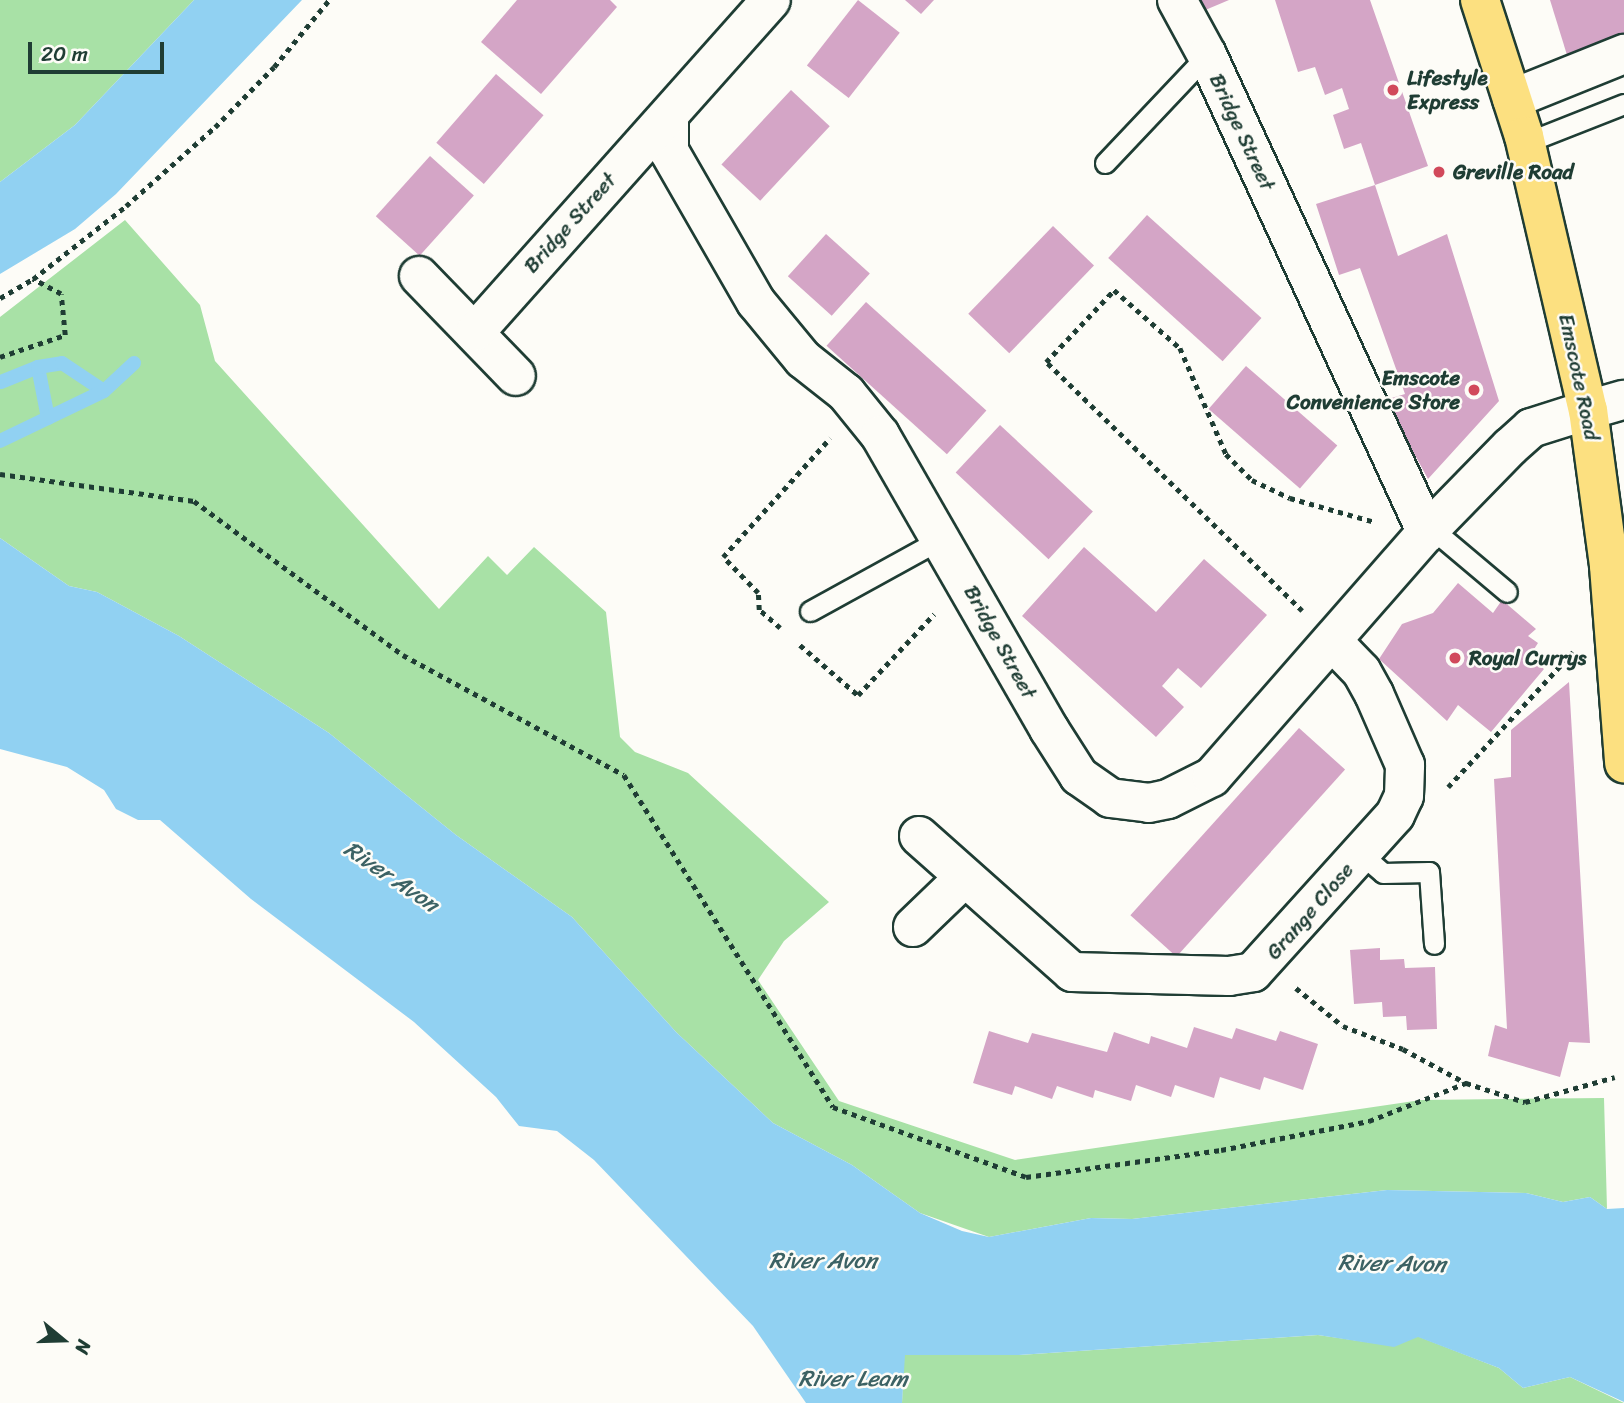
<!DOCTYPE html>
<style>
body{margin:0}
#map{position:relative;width:1624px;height:1403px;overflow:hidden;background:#fdfcf7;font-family:Sriracha,sans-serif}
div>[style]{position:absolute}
.green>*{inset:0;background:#a8e1a6}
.water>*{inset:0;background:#91d1f2}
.stream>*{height:14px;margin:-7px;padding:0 7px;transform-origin:7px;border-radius:7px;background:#91d1f2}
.building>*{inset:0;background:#d4a5c6;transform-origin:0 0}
.path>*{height:4.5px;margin-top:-2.25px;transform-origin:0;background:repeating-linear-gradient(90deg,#1f3d34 0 5px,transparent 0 10px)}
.roads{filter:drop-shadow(2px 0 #1f3d34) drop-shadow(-2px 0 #1f3d34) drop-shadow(0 2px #1f3d34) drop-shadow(0 -2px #1f3d34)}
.lane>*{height:19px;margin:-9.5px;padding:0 9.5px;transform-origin:9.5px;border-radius:9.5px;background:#fdfcf7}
.street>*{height:38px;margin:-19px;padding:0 19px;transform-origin:19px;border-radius:19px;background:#fdfcf7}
.secondary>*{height:38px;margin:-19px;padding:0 19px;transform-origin:19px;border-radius:19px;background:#fdfcf7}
.primary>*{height:38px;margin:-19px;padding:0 19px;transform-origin:19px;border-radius:19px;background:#fce080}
.dots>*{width:19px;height:19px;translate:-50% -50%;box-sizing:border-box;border:4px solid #fdfcf7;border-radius:50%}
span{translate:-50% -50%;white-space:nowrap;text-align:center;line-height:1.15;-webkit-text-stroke:5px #fdfcf7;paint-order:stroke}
.poi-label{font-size:21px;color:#1f3d34;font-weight:700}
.left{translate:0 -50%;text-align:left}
.right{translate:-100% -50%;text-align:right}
.street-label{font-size:21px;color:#1f3d34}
.water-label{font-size:23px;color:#3c6264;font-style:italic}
.north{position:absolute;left:28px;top:1305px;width:70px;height:70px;-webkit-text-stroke:5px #fdfcf7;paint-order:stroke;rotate:109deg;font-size:19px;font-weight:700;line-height:28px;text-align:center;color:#1f3d34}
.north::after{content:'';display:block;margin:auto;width:24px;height:32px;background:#1f3d34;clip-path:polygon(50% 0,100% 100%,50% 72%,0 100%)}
.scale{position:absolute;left:28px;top:42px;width:136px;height:32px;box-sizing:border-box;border:4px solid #1f3d34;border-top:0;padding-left:9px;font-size:21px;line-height:24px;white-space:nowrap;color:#1f3d34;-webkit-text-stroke:5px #fdfcf7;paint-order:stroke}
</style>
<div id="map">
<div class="green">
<div style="clip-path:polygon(0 0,194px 0,75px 125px,0 182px)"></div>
<div style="clip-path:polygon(125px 220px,200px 305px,215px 361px,439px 609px,488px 556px,507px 575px,534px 547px,606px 612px,620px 737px,635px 752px,688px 773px,829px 902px,784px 941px,758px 980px,839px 1101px,1015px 1160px,1421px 1100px,1604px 1098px,1607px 1209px,1590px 1197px,1563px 1202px,1526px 1193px,1387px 1190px,1132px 1219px,1091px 1218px,989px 1237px,920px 1213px,852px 1165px,773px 1123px,676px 1032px,572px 917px,456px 835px,329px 733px,179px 636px,97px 592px,69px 586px,0 538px,0 317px)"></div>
<div style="clip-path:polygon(1318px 1335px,1394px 1346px,1417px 1336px,1499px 1368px,1523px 1388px,1570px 1377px,1624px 1403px,902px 1403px,904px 1355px,1019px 1355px)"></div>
</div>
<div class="water">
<div style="clip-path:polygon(194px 0,302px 0,116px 194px,75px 229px,0 274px,0 182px,75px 125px)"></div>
<div style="clip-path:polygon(0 538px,69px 586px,97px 592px,179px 636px,329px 733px,456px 835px,572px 917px,676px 1032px,773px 1123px,852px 1165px,920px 1213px,962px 1231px,989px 1237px,1091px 1218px,1132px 1219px,1387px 1190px,1526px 1193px,1563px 1202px,1590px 1197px,1607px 1209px,1624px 1208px,1624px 1402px,1570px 1377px,1523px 1388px,1499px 1368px,1418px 1337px,1394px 1347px,1318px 1335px,1019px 1355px,905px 1355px,902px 1403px,806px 1403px,753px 1326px,594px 1160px,557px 1131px,519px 1126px,496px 1097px,414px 1022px,251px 899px,160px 820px,138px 820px,116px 809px,104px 790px,67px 767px,0 749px)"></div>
</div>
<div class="stream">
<div style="left:1px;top:382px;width:40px;rotate:-22deg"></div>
<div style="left:48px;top:418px;width:52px;rotate:-101.1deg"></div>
<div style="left:38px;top:367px;width:24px;rotate:-9deg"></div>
<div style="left:62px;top:363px;width:50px;rotate:33.7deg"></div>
<div style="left:0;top:441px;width:115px;rotate:-25.7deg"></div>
<div style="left:104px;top:391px;width:41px;rotate:-43deg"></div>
</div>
<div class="building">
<div style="clip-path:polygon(517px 0,610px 0,617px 7px,541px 94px,481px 42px)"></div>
<div style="left:858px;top:0;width:53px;height:83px;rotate:38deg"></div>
<div style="clip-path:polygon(905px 0,934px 0,921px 14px)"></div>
<div style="clip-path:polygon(1198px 0,1229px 0,1203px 11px)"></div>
<div style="clip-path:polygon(1275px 0,1370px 0,1428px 166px,1375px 185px,1361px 143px,1344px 149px,1333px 115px,1349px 109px,1342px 88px,1325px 95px,1315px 67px,1298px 72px)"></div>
<div style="clip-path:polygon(1550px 0,1624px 0,1624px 37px,1567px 55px)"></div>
<div style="left:496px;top:74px;width:63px;height:91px;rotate:41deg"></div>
<div style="left:791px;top:90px;width:53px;height:102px;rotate:43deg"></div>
<div style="left:430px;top:156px;width:59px;height:81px;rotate:42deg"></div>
<div style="clip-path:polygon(1375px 185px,1398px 256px,1447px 234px,1499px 401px,1428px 479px,1385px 400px,1405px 394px,1360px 268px,1339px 275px,1316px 204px)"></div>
<div style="left:1147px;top:215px;width:154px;height:58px;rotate:42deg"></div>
<div style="left:1053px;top:226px;width:57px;height:122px;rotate:44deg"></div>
<div style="left:826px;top:234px;width:59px;height:57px;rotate:42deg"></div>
<div style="left:866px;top:302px;width:162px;height:59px;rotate:42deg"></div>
<div style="left:1246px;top:366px;width:121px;height:57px;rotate:41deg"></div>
<div style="left:1000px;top:425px;width:127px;height:65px;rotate:43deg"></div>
<div style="clip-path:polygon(1084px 547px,1156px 612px,1204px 559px,1267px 615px,1201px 688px,1178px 668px,1162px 686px,1184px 707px,1156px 737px,1022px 616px)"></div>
<div style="clip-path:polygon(1458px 583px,1493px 613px,1502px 600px,1536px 629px,1528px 636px,1538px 643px,1529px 657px,1544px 669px,1491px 732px,1458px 705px,1447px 721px,1379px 659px,1402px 624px,1433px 613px)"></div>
<div style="clip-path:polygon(1569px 682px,1590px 1043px,1569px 1042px,1560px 1077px,1488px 1056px,1495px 1025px,1507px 1029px,1494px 779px,1511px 777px,1511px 730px)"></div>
<div style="left:1299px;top:728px;width:62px;height:252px;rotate:42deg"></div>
<div style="clip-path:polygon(1380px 948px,1380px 960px,1404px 959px,1405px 968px,1435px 967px,1437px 1029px,1407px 1030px,1406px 1016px,1383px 1017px,1382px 1002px,1354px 1004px,1350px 950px)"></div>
<div style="clip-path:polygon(1194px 1027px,1232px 1039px,1236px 1028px,1276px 1041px,1280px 1031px,1318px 1044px,1303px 1090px,1264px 1077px,1260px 1090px,1220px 1077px,1214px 1098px,1175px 1085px,1171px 1097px,1136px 1085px,1131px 1101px,1095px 1090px,1093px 1098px,1057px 1086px,1052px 1099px,1015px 1086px,1012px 1095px,973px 1083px,989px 1031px,1028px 1043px,1032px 1033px,1107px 1052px,1114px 1032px,1149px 1044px,1151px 1036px,1187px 1048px)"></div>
</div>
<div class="path">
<div style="left:0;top:298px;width:38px;rotate:-30deg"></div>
<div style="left:33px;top:279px;width:118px;rotate:-38.1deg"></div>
<div style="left:126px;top:206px;width:119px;rotate:-41.6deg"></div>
<div style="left:215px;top:127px;width:84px;rotate:-45.5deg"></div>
<div style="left:274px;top:67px;width:87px;rotate:-50.6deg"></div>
<div style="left:0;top:357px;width:69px;rotate:-18.7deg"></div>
<div style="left:65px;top:335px;width:41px;rotate:-95.6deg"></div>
<div style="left:61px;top:294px;width:32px;rotate:-152deg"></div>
<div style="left:0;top:474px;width:196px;rotate:7.9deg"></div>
<div style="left:194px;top:501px;width:260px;rotate:36.4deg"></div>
<div style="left:403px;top:655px;width:251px;rotate:28.5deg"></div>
<div style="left:624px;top:775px;width:392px;rotate:57.8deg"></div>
<div style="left:833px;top:1107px;width:205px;rotate:19.9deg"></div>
<div style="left:1026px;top:1177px;width:197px;rotate:-7.9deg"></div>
<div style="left:1221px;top:1150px;width:151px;rotate:-11.1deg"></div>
<div style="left:1369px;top:1121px;width:104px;rotate:-21.4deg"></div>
<div style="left:1466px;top:1083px;width:62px;rotate:17.9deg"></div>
<div style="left:1525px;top:1102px;width:93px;rotate:-15.5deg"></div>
<div style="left:1302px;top:611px;width:357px;rotate:-135.8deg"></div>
<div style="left:1046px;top:362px;width:99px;rotate:-46.6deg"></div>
<div style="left:1114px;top:290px;width:88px;rotate:41.3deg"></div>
<div style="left:1180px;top:348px;width:116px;rotate:66.5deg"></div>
<div style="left:1226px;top:454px;width:37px;rotate:45deg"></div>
<div style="left:1252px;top:480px;width:42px;rotate:25.3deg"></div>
<div style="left:1290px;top:498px;width:88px;rotate:15.8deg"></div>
<div style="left:780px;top:628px;width:28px;rotate:-139deg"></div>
<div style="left:759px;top:610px;width:17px;rotate:-93deg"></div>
<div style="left:758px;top:593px;width:50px;rotate:-134.2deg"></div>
<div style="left:723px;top:557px;width:160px;rotate:-48deg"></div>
<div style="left:800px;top:645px;width:77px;rotate:40.8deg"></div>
<div style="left:858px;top:695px;width:111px;rotate:-46.8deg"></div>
<div style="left:1448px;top:787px;width:184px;rotate:-47.2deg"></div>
<div style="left:1296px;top:988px;width:60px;rotate:39deg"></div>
<div style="left:1343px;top:1026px;width:64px;rotate:21deg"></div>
<div style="left:1403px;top:1049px;width:72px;rotate:28.4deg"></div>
</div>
<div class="roads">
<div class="lane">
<div style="left:1525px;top:143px;width:106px;rotate:-21.5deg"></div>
<div style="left:1105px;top:163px;width:149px;rotate:-46.6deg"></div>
<div style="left:1431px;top:528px;width:99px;rotate:40.1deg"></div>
<div style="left:810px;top:611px;width:149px;rotate:-28.8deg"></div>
<div style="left:1360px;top:853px;width:30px;rotate:41deg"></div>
<div style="left:1383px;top:873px;width:46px;rotate:-1.2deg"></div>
<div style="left:1429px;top:872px;width:72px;rotate:86deg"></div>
</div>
<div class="street">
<div style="left:1177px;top:0;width:63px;rotate:61.4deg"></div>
<div style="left:1207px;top:55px;width:526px;rotate:65.29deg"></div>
<div style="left:1512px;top:99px;width:121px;rotate:-21.9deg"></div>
<div style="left:669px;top:119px;width:32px;rotate:90deg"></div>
<div style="left:669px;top:151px;width:174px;rotate:60.1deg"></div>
<div style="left:756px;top:302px;width:74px;rotate:50.5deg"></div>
<div style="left:803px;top:359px;width:55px;rotate:38.3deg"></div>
<div style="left:846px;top:393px;width:54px;rotate:51deg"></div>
<div style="left:880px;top:435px;width:339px;rotate:60.1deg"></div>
<div style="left:1049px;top:729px;width:56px;rotate:57.4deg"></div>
<div style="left:1079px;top:776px;width:38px;rotate:35deg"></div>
<div style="left:1110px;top:798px;width:39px;rotate:7deg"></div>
<div style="left:1149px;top:803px;width:19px;rotate:-12deg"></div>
<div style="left:1168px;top:799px;width:49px;rotate:-26.6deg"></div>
<div style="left:1212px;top:777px;width:322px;rotate:-48.8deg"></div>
<div style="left:1424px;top:535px;width:123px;rotate:-45.7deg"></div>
<div style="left:1510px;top:447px;width:28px;rotate:-42deg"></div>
<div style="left:1531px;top:428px;width:60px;rotate:-17.5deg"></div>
<div style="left:419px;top:276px;width:139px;rotate:45.9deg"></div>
<div style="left:476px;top:331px;width:443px;rotate:-48.3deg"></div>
<div style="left:919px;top:836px;width:205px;rotate:41.6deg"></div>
<div style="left:1072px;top:972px;width:157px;rotate:1.5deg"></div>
<div style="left:1229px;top:976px;width:24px;rotate:-9deg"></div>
<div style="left:1253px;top:972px;width:212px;rotate:-47.9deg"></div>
<div style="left:1395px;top:815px;width:21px;rotate:-65deg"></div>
<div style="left:1404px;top:796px;width:31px;rotate:-88deg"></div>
<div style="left:1405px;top:765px;width:77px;rotate:-113.6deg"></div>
<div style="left:1374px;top:694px;width:26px;rotate:-119deg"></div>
<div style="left:1361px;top:671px;width:42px;rotate:-134deg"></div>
<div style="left:913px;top:927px;width:71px;rotate:-43.9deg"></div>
</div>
<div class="secondary">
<div style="left:1588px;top:410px;width:37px;rotate:-16deg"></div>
</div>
<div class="primary">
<div style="left:1480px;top:0;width:143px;rotate:72.1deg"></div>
<div style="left:1524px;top:136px;width:281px;rotate:76.9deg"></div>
<div style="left:1588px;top:410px;width:157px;rotate:82.3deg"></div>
<div style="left:1609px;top:566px;width:198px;rotate:85.6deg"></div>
</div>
</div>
<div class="dots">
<div style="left:1393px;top:90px;background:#d1495b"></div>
<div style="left:1439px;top:172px;background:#d1495b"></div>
<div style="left:1474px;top:390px;background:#d1495b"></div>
<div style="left:1455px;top:658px;background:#d1495b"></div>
</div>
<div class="poi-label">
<span class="left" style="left:1407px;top:90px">Lifestyle<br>Express</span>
<span class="left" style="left:1453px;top:172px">Greville Road</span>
<span class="right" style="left:1460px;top:390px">Emscote<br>Convenience Store</span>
<span class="left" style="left:1469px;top:658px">Royal Currys</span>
</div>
<div class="street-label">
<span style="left:1242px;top:132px;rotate:65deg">Bridge Street</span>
<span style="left:570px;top:223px;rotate:-48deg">Bridge Street</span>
<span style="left:1579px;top:377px;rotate:78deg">Emscote Road</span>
<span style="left:1000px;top:642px;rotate:61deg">Bridge Street</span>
<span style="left:1310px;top:911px;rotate:-49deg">Grange Close</span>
</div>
<div class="water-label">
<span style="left:391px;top:877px;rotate:34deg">River Avon</span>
<span style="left:823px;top:1261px">River Avon</span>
<span style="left:1392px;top:1264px;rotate:1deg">River Avon</span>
<span style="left:853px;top:1379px">River Leam</span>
</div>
<div class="north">N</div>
<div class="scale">20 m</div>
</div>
